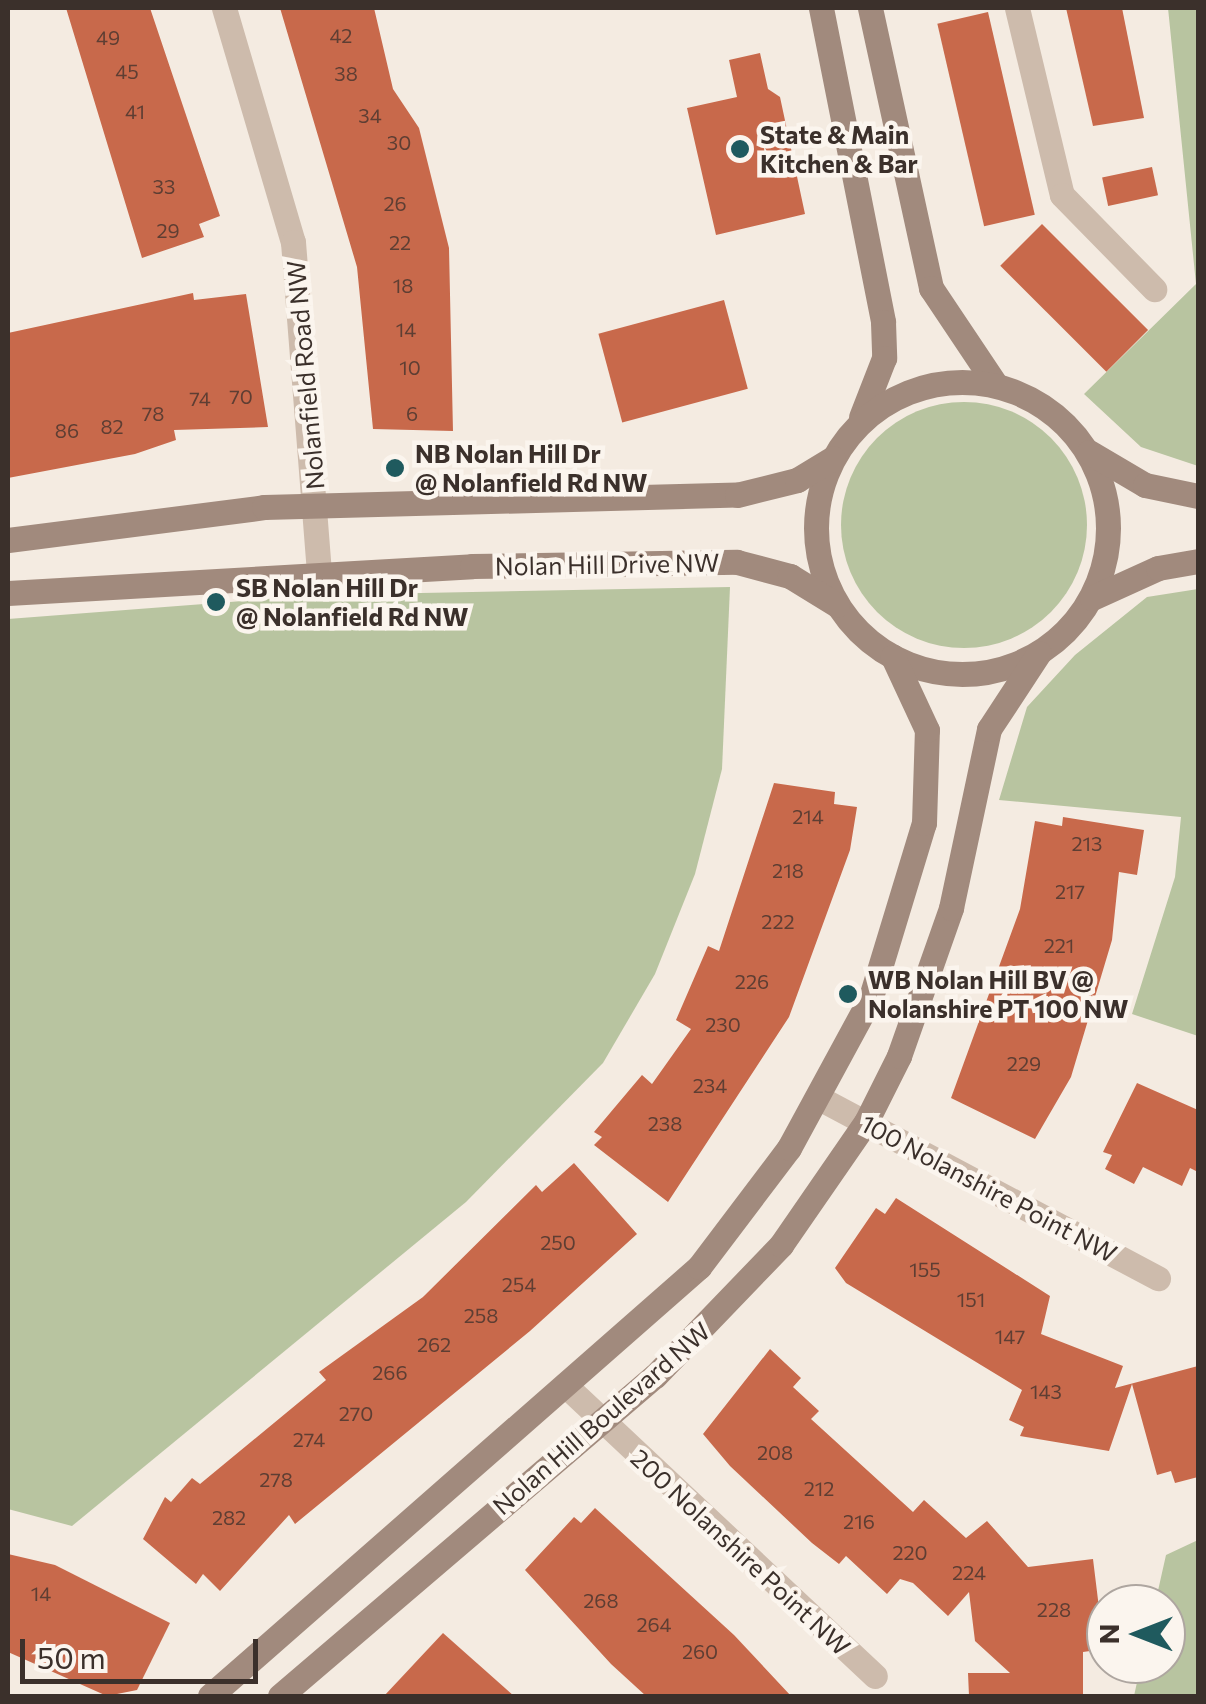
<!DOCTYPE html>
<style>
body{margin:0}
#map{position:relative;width:1206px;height:1704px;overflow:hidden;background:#f4ebe1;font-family:Commissioner,sans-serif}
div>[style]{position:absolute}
.green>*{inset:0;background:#b8c4a0}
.round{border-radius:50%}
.building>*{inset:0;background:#c8694b;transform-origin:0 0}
.street>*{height:25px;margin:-12.5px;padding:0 12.5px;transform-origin:12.5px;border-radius:12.5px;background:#cdbbac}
.secondary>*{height:25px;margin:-12.5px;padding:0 12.5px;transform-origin:12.5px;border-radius:12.5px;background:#a18a7d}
.secondary>.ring{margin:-12.5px;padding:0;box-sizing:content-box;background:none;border:25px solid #a18a7d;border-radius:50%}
.dots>*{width:28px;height:28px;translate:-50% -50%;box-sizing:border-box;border:5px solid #fbf5ee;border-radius:50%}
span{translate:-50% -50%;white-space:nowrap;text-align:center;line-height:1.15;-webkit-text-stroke:9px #fbf5ee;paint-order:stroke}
.number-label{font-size:20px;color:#5e3e33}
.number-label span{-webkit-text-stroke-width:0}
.poi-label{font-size:25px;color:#3b302b;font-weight:700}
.left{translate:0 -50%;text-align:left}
.street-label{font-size:25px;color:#3b302b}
.frame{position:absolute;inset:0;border:10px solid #3b302b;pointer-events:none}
.north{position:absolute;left:1086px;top:1584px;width:100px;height:100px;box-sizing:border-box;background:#fbf5ee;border:2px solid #aea6a0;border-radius:50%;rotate:270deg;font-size:28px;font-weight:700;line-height:40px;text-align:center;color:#3b302b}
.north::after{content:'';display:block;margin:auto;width:35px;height:45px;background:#1f5a5e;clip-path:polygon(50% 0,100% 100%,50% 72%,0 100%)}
.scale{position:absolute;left:20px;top:1639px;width:238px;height:45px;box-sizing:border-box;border:5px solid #3b302b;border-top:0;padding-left:12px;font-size:30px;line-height:35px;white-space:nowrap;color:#3b302b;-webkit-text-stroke:8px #fbf5ee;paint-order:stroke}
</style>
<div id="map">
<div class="green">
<div style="clip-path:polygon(1168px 8px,1198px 8px,1198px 466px,1141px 447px,1084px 394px,1196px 284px)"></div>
<div class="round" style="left:841px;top:402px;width:246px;height:246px"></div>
<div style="clip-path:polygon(730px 587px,722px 769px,695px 874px,655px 974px,603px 1063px,466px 1202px,72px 1526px,8px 1509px,8px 619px,320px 595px)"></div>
<div style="clip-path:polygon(1198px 589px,1198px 1036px,1132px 1014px,1175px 877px,1181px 817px,999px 800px,1027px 707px,1075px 655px,1147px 597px)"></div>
<div style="clip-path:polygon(1198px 1540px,1198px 1696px,1134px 1696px,1141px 1664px,1166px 1664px,1166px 1604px,1155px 1604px,1166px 1555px)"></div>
</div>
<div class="building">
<div style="clip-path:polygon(66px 8px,150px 8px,220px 216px,199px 224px,204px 237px,142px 258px)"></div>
<div style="clip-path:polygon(280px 8px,374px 8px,393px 89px,419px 128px,449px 248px,453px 431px,373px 429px,357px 267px)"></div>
<div style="clip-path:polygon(1066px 8px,1122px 8px,1144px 118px,1093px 126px)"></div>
<div style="left:988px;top:12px;width:208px;height:52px;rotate:77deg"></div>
<div style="clip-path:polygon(760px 53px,768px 89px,780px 97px,805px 214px,716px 235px,687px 108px,737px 97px,729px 60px)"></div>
<div style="left:1152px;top:167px;width:29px;height:51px;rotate:78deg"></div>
<div style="left:1042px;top:224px;width:150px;height:59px;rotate:45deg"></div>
<div style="clip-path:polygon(193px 293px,194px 300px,246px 294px,268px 427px,174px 430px,176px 440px,135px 454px,8px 478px,8px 333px)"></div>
<div style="left:724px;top:300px;width:92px;height:130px;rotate:75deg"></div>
<div style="clip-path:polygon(774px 783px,835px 792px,834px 804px,857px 807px,850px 850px,789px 1017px,668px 1202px,594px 1145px,602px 1137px,594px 1132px,642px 1075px,652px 1084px,691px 1029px,676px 1020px,708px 946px,719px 951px)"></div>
<div style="clip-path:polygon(1063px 817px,1144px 830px,1137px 875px,1119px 872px,1112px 940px,1071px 1077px,1035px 1139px,951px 1098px,1020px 909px,1035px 821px,1062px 826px)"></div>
<div style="clip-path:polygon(1137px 1083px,1198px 1110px,1198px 1172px,1190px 1168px,1182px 1186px,1143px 1167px,1134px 1184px,1105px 1169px,1112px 1155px,1103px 1152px)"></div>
<div style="clip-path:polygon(574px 1163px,637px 1234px,530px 1331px,295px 1524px,289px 1515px,220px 1591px,203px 1574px,196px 1584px,143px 1539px,165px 1497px,171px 1502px,192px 1478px,200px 1484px,326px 1380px,319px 1372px,423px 1297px,536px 1185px,542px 1192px)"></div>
<div style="clip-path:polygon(896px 1198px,1050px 1296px,1041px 1334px,1123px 1366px,1115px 1388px,1198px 1366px,1198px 1477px,1175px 1483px,1171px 1471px,1157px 1475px,1132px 1384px,1109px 1451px,1020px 1436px,1024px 1427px,1009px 1420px,1022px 1390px,846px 1283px,835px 1268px,876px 1208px,885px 1214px)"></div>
<div style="clip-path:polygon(770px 1349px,801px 1378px,793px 1387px,819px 1411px,811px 1419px,913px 1512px,924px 1500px,966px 1538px,987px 1521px,1028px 1567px,1093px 1559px,1104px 1649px,1083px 1652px,1083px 1696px,969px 1696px,968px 1673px,1010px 1673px,975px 1641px,969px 1592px,948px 1616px,913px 1583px,900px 1579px,887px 1594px,846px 1556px,839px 1564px,812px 1543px,730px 1466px,703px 1434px)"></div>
<div style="clip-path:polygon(595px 1508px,734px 1635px,791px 1696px,646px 1696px,611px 1664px,525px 1570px,574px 1517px,581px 1523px)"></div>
<div style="clip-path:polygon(8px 1554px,55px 1565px,170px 1623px,137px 1690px,107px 1696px,8px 1652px)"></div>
<div style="clip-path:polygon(443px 1633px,514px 1696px,384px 1696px)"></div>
</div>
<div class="street">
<div style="left:224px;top:8px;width:244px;rotate:73.6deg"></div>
<div style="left:293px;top:242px;width:332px;rotate:85.5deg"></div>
<div style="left:1017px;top:8px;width:192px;rotate:76.5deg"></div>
<div style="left:1062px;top:195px;width:132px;rotate:45.6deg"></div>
<div style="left:819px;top:1098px;width:384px;rotate:28deg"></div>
<div style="left:565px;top:1385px;width:425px;rotate:43.2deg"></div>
</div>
<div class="secondary">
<div style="left:821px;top:8px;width:320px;rotate:78.8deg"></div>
<div style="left:883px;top:322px;width:36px;rotate:88deg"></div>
<div style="left:884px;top:358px;width:63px;rotate:111.3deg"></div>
<div style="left:870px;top:8px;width:287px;rotate:77.7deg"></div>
<div style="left:931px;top:288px;width:117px;rotate:56.2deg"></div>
<div class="ring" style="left:816px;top:382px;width:267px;height:267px"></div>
<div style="left:1089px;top:452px;width:65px;rotate:30.5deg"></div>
<div style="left:1145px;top:485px;width:54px;rotate:11.7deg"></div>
<div style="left:8px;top:540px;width:258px;rotate:-7.3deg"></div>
<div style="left:264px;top:507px;width:473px;rotate:-1.5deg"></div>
<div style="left:737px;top:495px;width:62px;rotate:-14deg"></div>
<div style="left:797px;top:480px;width:42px;rotate:-31.4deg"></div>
<div style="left:8px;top:593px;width:465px;rotate:-3.3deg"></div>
<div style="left:472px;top:566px;width:265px;rotate:-0.9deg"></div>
<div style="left:737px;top:562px;width:55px;rotate:14.8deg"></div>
<div style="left:790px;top:576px;width:55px;rotate:31.7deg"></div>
<div style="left:1092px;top:598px;width:72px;rotate:-24.4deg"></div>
<div style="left:1158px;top:568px;width:41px;rotate:-9.9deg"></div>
<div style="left:210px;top:1696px;width:651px;rotate:-41.26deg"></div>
<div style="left:699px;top:1267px;width:149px;rotate:-52.9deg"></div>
<div style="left:789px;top:1148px;width:172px;rotate:-61.5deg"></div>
<div style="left:871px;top:997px;width:182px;rotate:-73.1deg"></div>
<div style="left:924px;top:823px;width:93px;rotate:-88.2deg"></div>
<div style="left:927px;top:730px;width:81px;rotate:-115deg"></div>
<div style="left:280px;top:1696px;width:493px;rotate:-40.5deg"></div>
<div style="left:655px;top:1376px;width:182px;rotate:-46.1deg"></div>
<div style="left:781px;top:1245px;width:150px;rotate:-55.4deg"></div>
<div style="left:866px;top:1122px;width:74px;rotate:-63.4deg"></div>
<div style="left:899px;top:1056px;width:157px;rotate:-70.6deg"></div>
<div style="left:951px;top:908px;width:183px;rotate:-78deg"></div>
<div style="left:989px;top:729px;width:91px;rotate:-56.7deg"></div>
</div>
<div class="dots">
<div style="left:740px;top:149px;background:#1f5a5e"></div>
<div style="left:395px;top:468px;background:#1f5a5e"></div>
<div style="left:216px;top:602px;background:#1f5a5e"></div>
<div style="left:848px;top:994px;background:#1f5a5e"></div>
</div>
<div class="number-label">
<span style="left:341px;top:35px">42</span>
<span style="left:108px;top:37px">49</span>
<span style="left:127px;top:71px">45</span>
<span style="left:346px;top:73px">38</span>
<span style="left:135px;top:111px">41</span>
<span style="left:370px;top:115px">34</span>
<span style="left:399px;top:142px">30</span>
<span style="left:164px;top:186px">33</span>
<span style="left:395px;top:203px">26</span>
<span style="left:168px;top:230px">29</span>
<span style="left:400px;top:242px">22</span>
<span style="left:403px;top:285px">18</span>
<span style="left:406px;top:329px">14</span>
<span style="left:410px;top:367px">10</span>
<span style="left:241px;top:396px">70</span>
<span style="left:200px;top:398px">74</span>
<span style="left:153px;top:413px">78</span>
<span style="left:412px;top:413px">6</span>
<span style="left:112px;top:426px">82</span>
<span style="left:67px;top:430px">86</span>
<span style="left:808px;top:816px">214</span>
<span style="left:1087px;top:843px">213</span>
<span style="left:788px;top:870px">218</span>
<span style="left:1070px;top:891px">217</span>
<span style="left:778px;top:921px">222</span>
<span style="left:1059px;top:945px">221</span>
<span style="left:752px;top:981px">226</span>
<span style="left:723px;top:1024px">230</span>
<span style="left:1024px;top:1063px">229</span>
<span style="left:710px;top:1085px">234</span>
<span style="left:665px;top:1123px">238</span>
<span style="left:558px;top:1242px">250</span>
<span style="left:925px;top:1269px">155</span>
<span style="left:519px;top:1284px">254</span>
<span style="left:971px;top:1299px">151</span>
<span style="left:481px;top:1315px">258</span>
<span style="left:1010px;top:1336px">147</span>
<span style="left:434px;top:1344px">262</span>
<span style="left:390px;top:1372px">266</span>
<span style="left:1046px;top:1391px">143</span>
<span style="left:356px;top:1413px">270</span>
<span style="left:309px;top:1439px">274</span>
<span style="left:775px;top:1452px">208</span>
<span style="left:276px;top:1479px">278</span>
<span style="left:819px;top:1488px">212</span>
<span style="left:229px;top:1517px">282</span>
<span style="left:859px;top:1521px">216</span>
<span style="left:910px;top:1552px">220</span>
<span style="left:969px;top:1572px">224</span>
<span style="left:41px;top:1593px">14</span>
<span style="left:601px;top:1600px">268</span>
<span style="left:1054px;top:1609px">228</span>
<span style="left:654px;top:1624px">264</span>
<span style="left:700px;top:1651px">260</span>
</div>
<div class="poi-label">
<span class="left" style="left:760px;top:149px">State &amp; Main<br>Kitchen &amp; Bar</span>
<span class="left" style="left:415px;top:468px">NB Nolan Hill Dr<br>@ Nolanfield Rd NW</span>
<span class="left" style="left:236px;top:602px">SB Nolan Hill Dr<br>@ Nolanfield Rd NW</span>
<span class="left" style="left:868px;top:994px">WB Nolan Hill BV @<br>Nolanshire PT 100 NW</span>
</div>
<div class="street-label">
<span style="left:305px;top:375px;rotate:-95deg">Nolanfield Road NW</span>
<span style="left:607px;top:564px;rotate:-1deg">Nolan Hill Drive NW</span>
<span style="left:989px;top:1188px;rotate:28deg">100 Nolanshire Point NW</span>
<span style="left:601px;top:1418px;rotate:-41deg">Nolan Hill Boulevard NW</span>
<span style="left:741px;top:1552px;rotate:43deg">200 Nolanshire Point NW</span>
</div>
<div class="frame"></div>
<div class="north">N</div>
<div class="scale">50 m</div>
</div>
